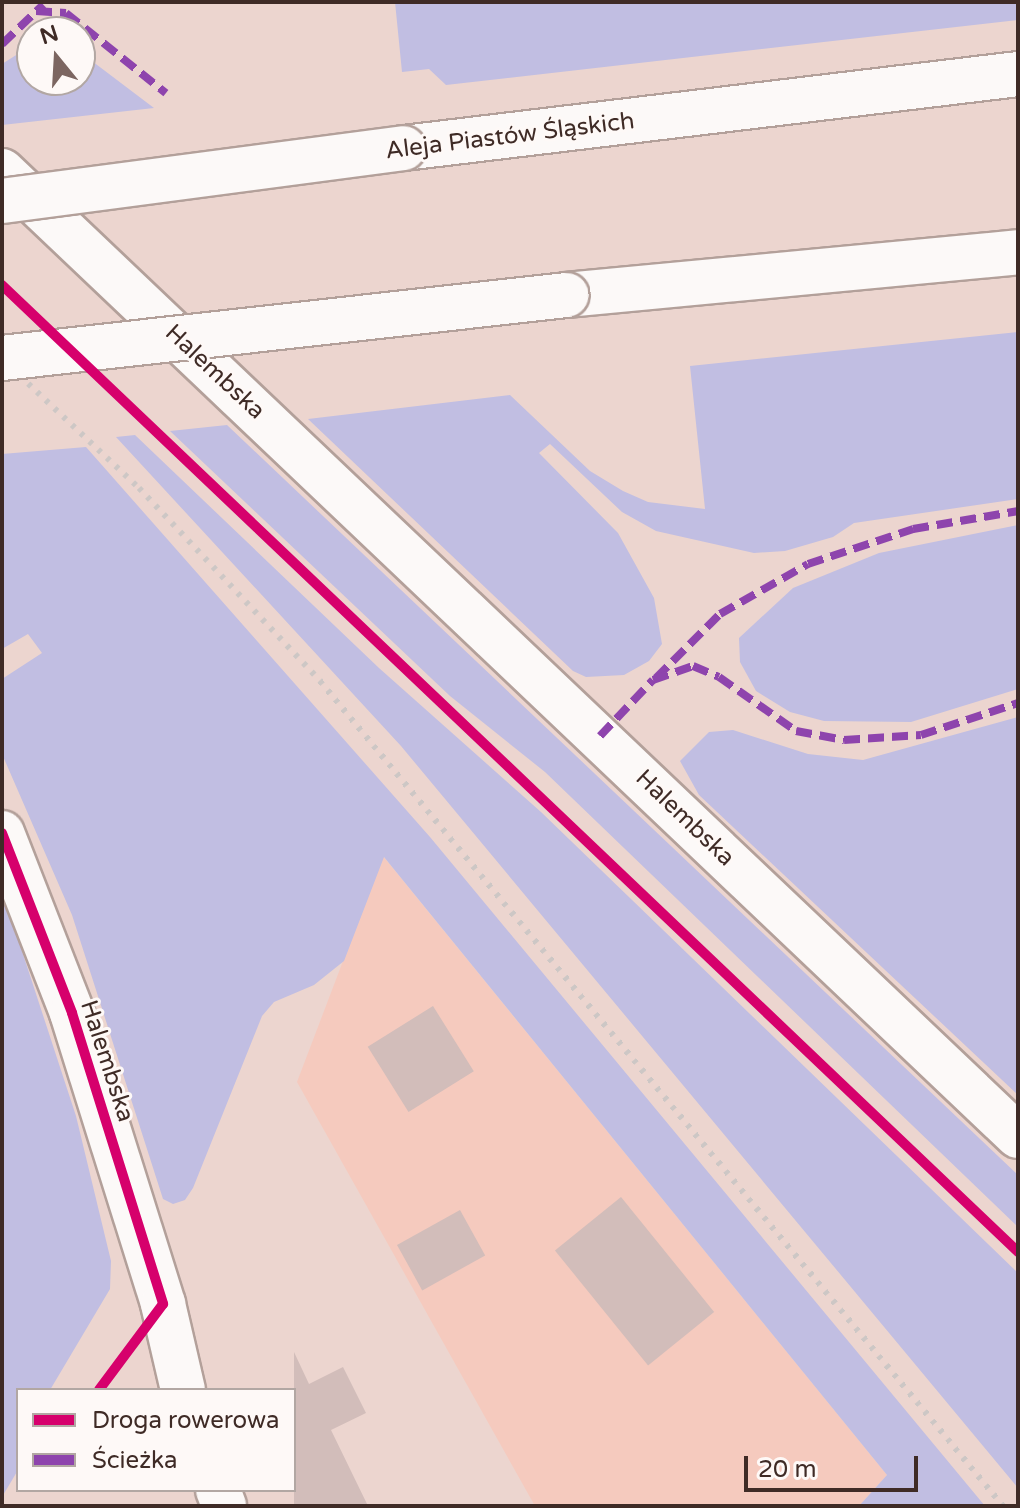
<!DOCTYPE html>
<meta charset="utf-8">
<style>
body{margin:0}
#map{position:relative;width:1020px;height:1508px;overflow:hidden;background:#ecd5cf;font-family:"Varela Round",sans-serif}
div>[style]{position:absolute}
.built>*{inset:0;background:#f5cabe}
.green>*{inset:0;background:#c1bee2}
.building>*{inset:0;background:#d2bdba;transform-origin:0 0}
.roads{filter:drop-shadow(2px 0 #b3a09a) drop-shadow(-2px 0 #b3a09a) drop-shadow(0 2px #b3a09a) drop-shadow(0 -2px #b3a09a)}
.street>*{height:44px;margin:-22px;padding:0 22px;transform-origin:22px;border-radius:22px;background:#fcf9f8}
.secondary>*{height:44px;margin:-22px;padding:0 22px;transform-origin:22px;border-radius:22px;background:#fcf9f8}
.highway>*{height:44px;margin:-22px;padding:0 22px;transform-origin:22px;border-radius:22px;background:#fcf9f8}
.rail>*{height:6px;margin-top:-3px;transform-origin:0;background:repeating-linear-gradient(90deg,#cdc7c5 0 4px,transparent 0 12px)}
.bridges{filter:drop-shadow(2px 0 #b3a09a) drop-shadow(-2px 0 #b3a09a) drop-shadow(0 2px #b3a09a) drop-shadow(0 -2px #b3a09a)}
.highway-bridge>*{height:44px;margin:-22px;padding:0 22px;transform-origin:22px;border-radius:22px;background:#fcf9f8}
.quiet>*{height:8px;margin-top:-4px;transform-origin:0;background:repeating-linear-gradient(90deg,#8e44ad 0 16px,transparent 0 24px)}
.cycleway>*{height:10px;margin:-5px;padding:0 5px;transform-origin:5px;border-radius:5px;background:#d6006c}
span{translate:-50% -50%;white-space:nowrap;text-align:center;line-height:1.15;-webkit-text-stroke:6px #fef9f7;paint-order:stroke}
.street-label{font-size:24px;color:#3f2b26}
.frame{position:absolute;inset:0;border:4px solid #3f2b26;pointer-events:none}
.legend{position:absolute;left:16px;top:1388px;width:280px;height:104px;box-sizing:border-box;background:#fef9f7;border:2px solid #b2a7a3;margin:0;padding:10px 14px;list-style:none;font-size:24px;color:#3f2b26}
.legend li{display:flex;align-items:center;gap:16px;height:40px}
.legend b{width:40px;border:2px solid #b2a7a3}
.north{position:absolute;left:16px;top:16px;width:80px;height:80px;box-sizing:border-box;background:#fef9f7;border:2px solid #b2a7a3;border-radius:50%;rotate:342deg;font-size:22px;font-weight:700;line-height:32px;text-align:center;color:#3f2b26}
.north::after{content:'';display:block;margin:auto;width:28px;height:36px;background:#7c6661;clip-path:polygon(50% 0,100% 100%,50% 72%,0 100%)}
.scale{position:absolute;left:744px;top:1456px;width:174px;height:36px;box-sizing:border-box;border:4px solid #3f2b26;border-top:0;padding-left:10px;font-size:24px;line-height:28px;white-space:nowrap;color:#3f2b26;-webkit-text-stroke:6px #fef9f7;paint-order:stroke}
</style>
<div id="map">
<div class="built">
<div style="clip-path:polygon(383px 856px,887px 1475px,859px 1506px,535px 1506px,297px 1082px)"></div>
</div>
<div class="green">
<div style="clip-path:polygon(395px 2px,1018px 2px,1018px 20px,446px 85px,429px 69px,402px 72px)"></div>
<div style="clip-path:polygon(32px 45px,32px 80px,80px 80px,80px 52px,154px 108px,2px 125px,2px 64px)"></div>
<div style="clip-path:polygon(1018px 332px,1018px 499px,854px 523px,833px 537px,785px 551px,754px 553px,656px 531px,622px 512px,550px 444px,539px 453px,618px 533px,654px 598px,662px 644px,649px 661px,624px 675px,586px 677px,573px 671px,308px 419px,510px 395px,590px 471px,623px 491px,648px 502px,705px 509px,690px 366px)"></div>
<div style="clip-path:polygon(227px 425px,1018px 1175px,1018px 1227px,545px 772px,450px 696px,170px 431px)"></div>
<div style="clip-path:polygon(135px 435px,379px 668px,541px 812px,1018px 1273px,1018px 1488px,401px 746px,116px 437px)"></div>
<div style="clip-path:polygon(86px 447px,430px 837px,985px 1506px,859px 1506px,887px 1475px,384px 857px,344px 961px,314px 985px,274px 1002px,262px 1016px,193px 1188px,185px 1200px,173px 1204px,163px 1199px,72px 915px,2px 754px,2px 679px,42px 653px,28px 634px,2px 649px,2px 454px)"></div>
<div style="clip-path:polygon(1018px 525px,1018px 689px,911px 722px,824px 721px,790px 712px,756px 691px,740px 662px,739px 638px,793px 588px,879px 553px)"></div>
<div style="clip-path:polygon(1018px 717px,1018px 1095px,699px 795px,680px 761px,709px 732px,733px 730px,808px 754px,863px 760px)"></div>
<div style="clip-path:polygon(2px 890px,76px 1116px,111px 1261px,110px 1289px,50px 1390px,18px 1390px,18px 1470px,2px 1497px)"></div>
</div>
<div class="building">
<div style="left:433px;top:1006px;width:77px;height:77px;rotate:58deg"></div>
<div style="left:621px;top:1197px;width:148px;height:85px;rotate:51deg"></div>
<div style="left:460px;top:1210px;width:52px;height:72px;rotate:61deg"></div>
<div style="clip-path:polygon(294px 1352px,309px 1384px,343px 1367px,366px 1413px,331px 1430px,368px 1506px,294px 1506px)"></div>
</div>
<div class="roads">
<div class="street">
<div style="left:2px;top:833px;width:193px;rotate:68.7deg"></div>
<div style="left:72px;top:1013px;width:305px;rotate:72.6deg"></div>
<div style="left:163px;top:1304px;width:88px;rotate:76.9deg"></div>
<div style="left:218px;top:1490px;width:17px;rotate:69deg"></div>
</div>
<div class="secondary">
<div style="left:2px;top:171px;width:1401px;rotate:43.53deg"></div>
</div>
<div class="highway">
<div style="left:404px;top:148px;width:618px;rotate:-6.87deg"></div>
<div style="left:566px;top:295px;width:454px;rotate:-5.4deg"></div>
</div>
</div>
<div class="rail">
<div style="left:2px;top:359px;width:188px;rotate:43.3deg"></div>
<div style="left:139px;top:488px;width:265px;rotate:46.8deg"></div>
<div style="left:320px;top:681px;width:1071px;rotate:50.38deg"></div>
</div>
<div class="bridges">
<div class="highway-bridge">
<div style="left:2px;top:201px;width:405px;rotate:-7.5deg"></div>
<div style="left:2px;top:358px;width:568px;rotate:-6.37deg"></div>
</div>
</div>
<div class="quiet">
<div style="left:36px;top:11px;width:30px;rotate:4deg"></div>
<div style="left:66px;top:13px;width:128px;rotate:38.7deg"></div>
<div style="left:2px;top:44px;width:57px;rotate:-43.6deg"></div>
<div style="left:656px;top:678px;width:91px;rotate:-45deg"></div>
<div style="left:720px;top:614px;width:101px;rotate:-29.6deg"></div>
<div style="left:808px;top:564px;width:111px;rotate:-18.4deg"></div>
<div style="left:913px;top:529px;width:107px;rotate:-9.7deg"></div>
<div style="left:600px;top:736px;width:77px;rotate:-46.6deg"></div>
<div style="left:653px;top:680px;width:42px;rotate:-19.3deg"></div>
<div style="left:693px;top:666px;width:28px;rotate:23deg"></div>
<div style="left:719px;top:677px;width:94px;rotate:35deg"></div>
<div style="left:796px;top:731px;width:49px;rotate:10.6deg"></div>
<div style="left:844px;top:740px;width:77px;rotate:-3.7deg"></div>
<div style="left:921px;top:735px;width:102px;rotate:-18.3deg"></div>
</div>
<div class="cycleway">
<div style="left:2px;top:285px;width:1403px;rotate:43.58deg"></div>
<div style="left:2px;top:833px;width:193px;rotate:68.7deg"></div>
<div style="left:72px;top:1013px;width:305px;rotate:72.6deg"></div>
<div style="left:163px;top:1304px;width:107px;rotate:126.7deg"></div>
</div>
<div class="street-label">
<span style="left:510px;top:136px;rotate:-7deg">Aleja Piastów Śląskich</span>
<span style="left:215px;top:372px;rotate:43deg">Halembska</span>
<span style="left:685px;top:818px;rotate:44deg">Halembska</span>
<span style="left:107px;top:1061px;rotate:72deg">Halembska</span>
</div>
<div class="frame"></div>
<ul class="legend">
<li><b style="height:10px;background:#d6006c"></b>Droga rowerowa</li>
<li><b style="height:10px;background:#8e44ad"></b>Ścieżka</li>
</ul>
<div class="north">N</div>
<div class="scale">20 m</div>
</div>
